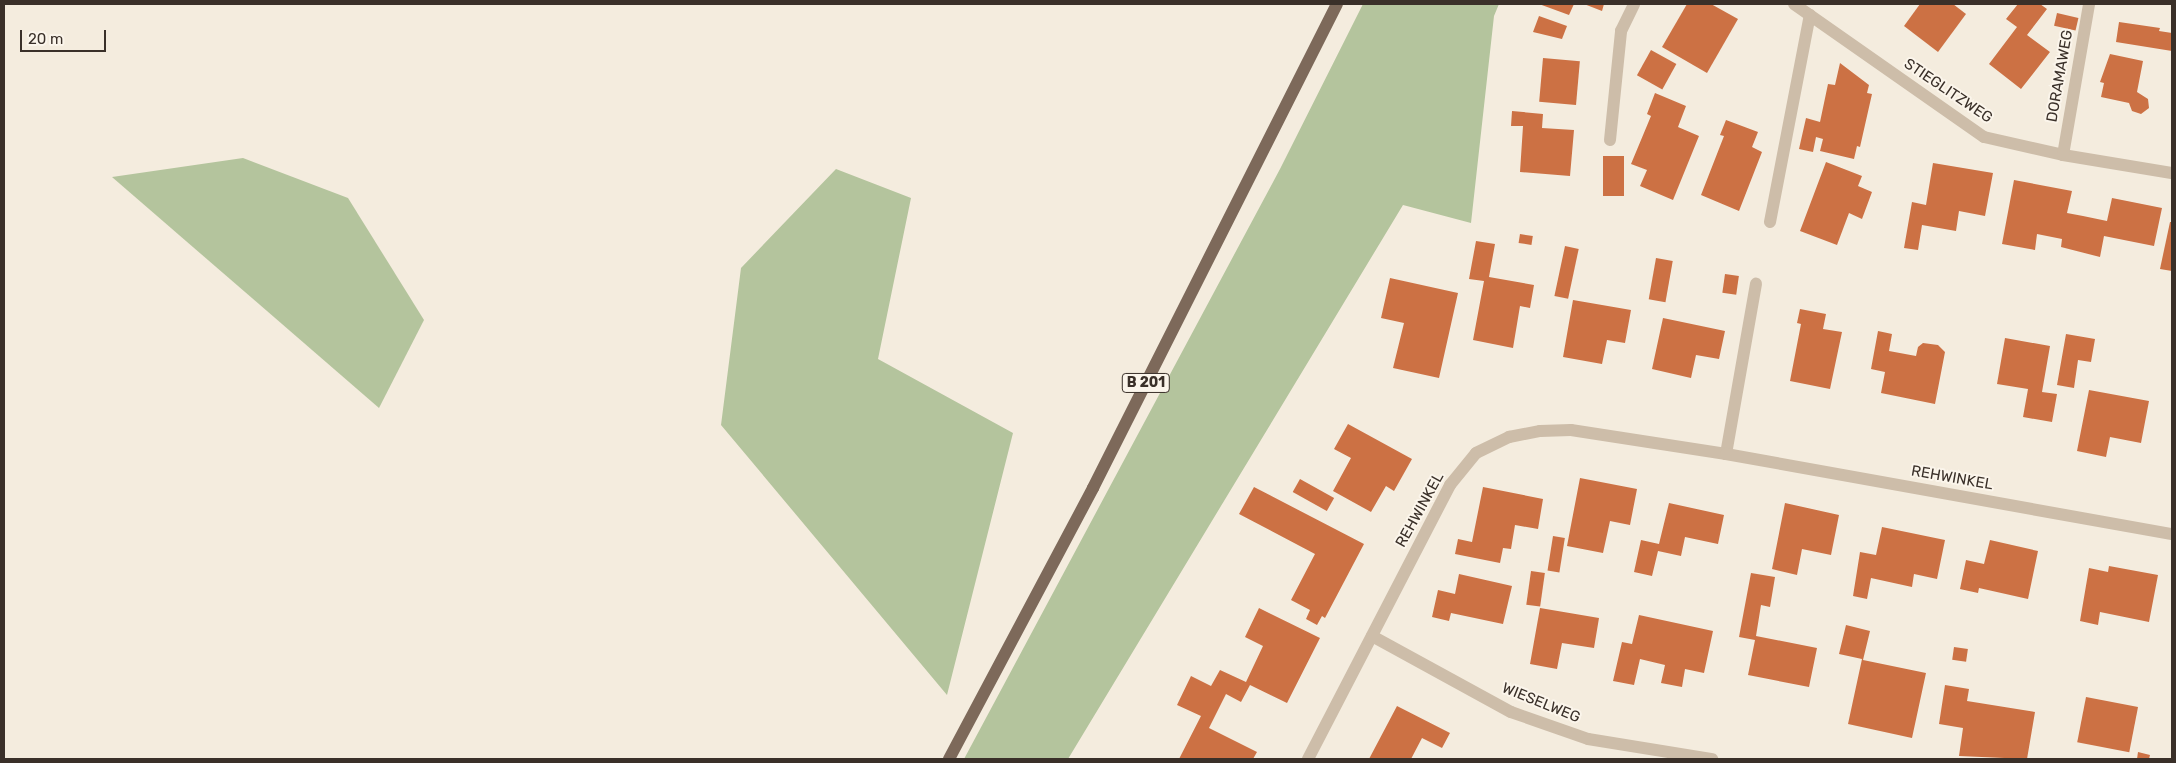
<!DOCTYPE html>
<style>
body{margin:0}
#map{position:relative;width:2176px;height:763px;overflow:hidden;background:#f4ecde;font-family:Rubik,sans-serif}
div>[style]{position:absolute}
.green>*{inset:0;background:#b4c49d}
.building>*{inset:0;background:#cc7144;transform-origin:0 0}
.minor>*{height:12px;margin:-6px;padding:0 6px;transform-origin:6px;border-radius:6px;background:#cdbda9}
.primary>*{height:12px;margin:-6px;padding:0 6px;transform-origin:6px;border-radius:6px;background:#7d695a}
span{translate:-50% -50%;white-space:nowrap;text-align:center;line-height:1.15;-webkit-text-stroke:4px #fbf5eb;paint-order:stroke}
.shield-label span{padding:1px 4px;background:#fbf5eb;border:1px solid;border-radius:4px;-webkit-text-stroke-width:0}
.shield-label{font-size:14px;color:#3a3029;font-weight:700}
.street-label{font-size:15px;color:#3a3029}
.frame{position:absolute;inset:0;border:5px solid #3a3029;pointer-events:none}
.scale{position:absolute;left:20px;top:30px;width:86px;height:22px;box-sizing:border-box;border:2px solid #3a3029;border-top:0;padding-left:6px;font-size:15px;line-height:18px;white-space:nowrap;color:#3a3029;-webkit-text-stroke:4px #fbf5eb;paint-order:stroke}
</style>
<div id="map">
<div class="green">
<div style="clip-path:polygon(1363px 4px,1499px 4px,1494px 16px,1471px 223px,1403px 205px,1068px 759px,964px 759px,1280px 169px)"></div>
<div style="clip-path:polygon(243px 158px,348px 198px,424px 320px,379px 408px,112px 177px)"></div>
<div style="clip-path:polygon(836px 169px,911px 198px,878px 359px,1013px 433px,947px 695px,721px 425px,741px 268px)"></div>
</div>
<div class="building">
<div style="clip-path:polygon(1539px 4px,1574px 4px,1569px 15px)"></div>
<div style="clip-path:polygon(1584px 4px,1604px 4px,1602px 11px)"></div>
<div style="clip-path:polygon(1687px 4px,1711px 4px,1738px 19px,1707px 73px,1662px 47px)"></div>
<div style="clip-path:polygon(1920px 4px,1953px 4px,1966px 14px,1938px 52px,1904px 26px)"></div>
<div style="clip-path:polygon(2018px 4px,2040px 4px,2047px 9px,2027px 35px,2050px 52px,2021px 89px,1989px 64px,2017px 27px,2006px 19px)"></div>
<div style="left:2057px;top:13px;width:22px;height:13px;rotate:13deg"></div>
<div style="clip-path:polygon(1539px 16px,1567px 26px,1562px 39px,1533px 32px)"></div>
<div style="clip-path:polygon(2119px 22px,2160px 28px,2159px 31px,2172px 33px,2172px 51px,2116px 42px)"></div>
<div style="left:1651px;top:50px;width:29px;height:29px;rotate:29deg"></div>
<div style="clip-path:polygon(2110px 54px,2143px 61px,2137px 92px,2148px 99px,2149px 108px,2141px 114px,2132px 111px,2129px 103px,2101px 97px,2104px 83px,2100px 82px)"></div>
<div style="left:1543px;top:58px;width:37px;height:44px;rotate:5deg"></div>
<div style="clip-path:polygon(1840px 63px,1869px 85px,1867px 93px,1872px 94px,1860px 147px,1857px 146px,1854px 159px,1820px 151px,1823px 139px,1816px 137px,1813px 152px,1799px 149px,1806px 118px,1820px 122px,1828px 84px,1835px 85px)"></div>
<div style="clip-path:polygon(1655px 93px,1686px 106px,1678px 127px,1699px 136px,1673px 200px,1640px 186px,1647px 170px,1631px 164px,1651px 116px,1647px 114px)"></div>
<div style="clip-path:polygon(1512px 111px,1543px 114px,1542px 128px,1574px 130px,1570px 176px,1520px 172px,1523px 126px,1511px 126px)"></div>
<div style="clip-path:polygon(1726px 120px,1758px 132px,1752px 147px,1762px 152px,1739px 211px,1701px 195px,1724px 136px,1720px 135px)"></div>
<div style="left:1603px;top:156px;width:21px;height:40px"></div>
<div style="clip-path:polygon(1826px 162px,1862px 176px,1858px 186px,1872px 192px,1862px 219px,1849px 213px,1837px 245px,1800px 231px)"></div>
<div style="clip-path:polygon(1933px 163px,1993px 173px,1985px 216px,1959px 211px,1956px 231px,1922px 225px,1918px 250px,1904px 248px,1912px 202px,1926px 205px)"></div>
<div style="clip-path:polygon(2014px 180px,2072px 191px,2067px 213px,2083px 216px,2107px 221px,2112px 198px,2162px 208px,2154px 246px,2104px 236px,2100px 257px,2061px 247px,2062px 239px,2037px 234px,2035px 250px,2002px 244px)"></div>
<div style="clip-path:polygon(2170px 222px,2172px 222px,2172px 271px,2160px 269px)"></div>
<div style="left:1520px;top:234px;width:13px;height:9px;rotate:9deg"></div>
<div style="clip-path:polygon(1476px 241px,1495px 244px,1489px 277px,1534px 285px,1530px 308px,1520px 306px,1513px 348px,1473px 340px,1484px 281px,1469px 279px)"></div>
<div style="left:1565px;top:246px;width:14px;height:51px;rotate:12deg"></div>
<div style="left:1656px;top:258px;width:17px;height:42px;rotate:10deg"></div>
<div style="left:1725px;top:274px;width:14px;height:19px;rotate:8deg"></div>
<div style="clip-path:polygon(1390px 278px,1458px 293px,1439px 378px,1393px 368px,1404px 323px,1381px 318px)"></div>
<div style="clip-path:polygon(1573px 300px,1631px 310px,1625px 343px,1607px 340px,1602px 364px,1563px 357px)"></div>
<div style="clip-path:polygon(1800px 309px,1826px 314px,1823px 329px,1842px 332px,1830px 389px,1790px 381px,1801px 324px,1797px 323px)"></div>
<div style="clip-path:polygon(1663px 318px,1725px 331px,1719px 359px,1696px 355px,1691px 378px,1652px 369px)"></div>
<div style="clip-path:polygon(1878px 331px,1892px 334px,1889px 351px,1916px 356px,1918px 347px,1923px 343px,1938px 345px,1945px 352px,1935px 404px,1881px 393px,1885px 372px,1871px 369px)"></div>
<div style="clip-path:polygon(2066px 334px,2095px 339px,2091px 362px,2078px 360px,2074px 388px,2057px 385px)"></div>
<div style="clip-path:polygon(2005px 338px,2050px 346px,2042px 392px,2057px 394px,2052px 422px,2023px 417px,2028px 389px,1997px 384px)"></div>
<div style="clip-path:polygon(2089px 390px,2149px 401px,2141px 443px,2110px 437px,2106px 457px,2077px 451px)"></div>
<div style="clip-path:polygon(1348px 424px,1412px 459px,1394px 491px,1386px 486px,1371px 512px,1333px 491px,1351px 458px,1334px 449px)"></div>
<div style="clip-path:polygon(1580px 478px,1637px 489px,1630px 525px,1610px 521px,1603px 553px,1567px 546px)"></div>
<div style="left:1300px;top:479px;width:39px;height:15px;rotate:29deg"></div>
<div style="clip-path:polygon(1254px 487px,1364px 544px,1325px 618px,1322px 616px,1317px 625px,1306px 619px,1310px 610px,1291px 600px,1315px 554px,1239px 514px)"></div>
<div style="clip-path:polygon(1483px 487px,1543px 499px,1538px 529px,1515px 525px,1511px 549px,1503px 548px,1500px 563px,1455px 554px,1458px 539px,1472px 542px)"></div>
<div style="clip-path:polygon(1669px 503px,1724px 515px,1718px 544px,1685px 537px,1681px 556px,1658px 551px,1652px 576px,1634px 572px,1641px 540px,1659px 544px)"></div>
<div style="clip-path:polygon(1785px 503px,1839px 515px,1831px 555px,1802px 549px,1797px 575px,1772px 569px)"></div>
<div style="clip-path:polygon(1882px 527px,1945px 540px,1937px 579px,1914px 574px,1912px 587px,1871px 578px,1867px 599px,1853px 596px,1860px 552px,1876px 555px)"></div>
<div style="left:1553px;top:536px;width:12px;height:35px;rotate:9deg"></div>
<div style="clip-path:polygon(1990px 540px,2038px 551px,2028px 599px,1979px 588px,1978px 593px,1960px 589px,1966px 560px,1984px 564px)"></div>
<div style="clip-path:polygon(2109px 566px,2158px 575px,2149px 622px,2100px 612px,2098px 625px,2080px 621px,2089px 568px,2108px 572px)"></div>
<div style="left:1531px;top:571px;width:14px;height:34px;rotate:8deg"></div>
<div style="clip-path:polygon(1751px 573px,1775px 577px,1770px 607px,1761px 605px,1756px 636px,1817px 648px,1809px 687px,1748px 675px,1755px 640px,1739px 637px)"></div>
<div style="clip-path:polygon(1459px 574px,1512px 586px,1503px 624px,1451px 613px,1449px 621px,1432px 617px,1438px 590px,1455px 594px)"></div>
<div style="clip-path:polygon(1259px 608px,1320px 638px,1287px 703px,1250px 685px,1241px 702px,1226px 694px,1209px 728px,1257px 752px,1253px 759px,1179px 759px,1201px 716px,1177px 705px,1191px 676px,1211px 686px,1220px 670px,1246px 682px,1263px 646px,1245px 637px)"></div>
<div style="clip-path:polygon(1540px 608px,1599px 618px,1594px 648px,1562px 643px,1557px 669px,1530px 664px)"></div>
<div style="clip-path:polygon(1639px 615px,1713px 631px,1704px 673px,1685px 669px,1682px 687px,1661px 683px,1665px 665px,1640px 659px,1634px 685px,1613px 681px,1622px 642px,1632px 644px)"></div>
<div style="clip-path:polygon(1846px 625px,1870px 631px,1863px 660px,1926px 673px,1912px 738px,1848px 724px,1862px 659px,1839px 654px)"></div>
<div style="left:1954px;top:647px;width:14px;height:13px;rotate:8deg"></div>
<div style="clip-path:polygon(1945px 685px,1969px 689px,1967px 701px,2035px 712px,2027px 759px,1959px 756px,1963px 728px,1939px 724px)"></div>
<div style="left:2086px;top:697px;width:53px;height:46px;rotate:11deg"></div>
<div style="clip-path:polygon(1397px 706px,1450px 733px,1442px 748px,1422px 738px,1411px 759px,1369px 759px)"></div>
<div style="clip-path:polygon(2138px 752px,2150px 755px,2149px 759px,2137px 759px)"></div>
</div>
<div class="minor">
<div style="left:1794px;top:4px;width:232px;rotate:35deg"></div>
<div style="left:1984px;top:137px;width:81px;rotate:12.8deg"></div>
<div style="left:2063px;top:155px;width:110px;rotate:9.4deg"></div>
<div style="left:1610px;top:140px;width:110px;rotate:-84.2deg"></div>
<div style="left:1621px;top:31px;width:30px;rotate:-64deg"></div>
<div style="left:2063px;top:155px;width:153px;rotate:-80.2deg"></div>
<div style="left:1770px;top:222px;width:211px;rotate:-79.1deg"></div>
<div style="left:1726px;top:454px;width:173px;rotate:-80deg"></div>
<div style="left:1372px;top:636px;width:158px;rotate:28.7deg"></div>
<div style="left:1511px;top:712px;width:82px;rotate:19.3deg"></div>
<div style="left:1588px;top:739px;width:126px;rotate:9.2deg"></div>
<div style="left:1308px;top:759px;width:309px;rotate:-62.6deg"></div>
<div style="left:1450px;top:485px;width:41px;rotate:-50.9deg"></div>
<div style="left:1476px;top:453px;width:37px;rotate:-26deg"></div>
<div style="left:1509px;top:437px;width:32px;rotate:-11deg"></div>
<div style="left:1540px;top:431px;width:31px;rotate:-2deg"></div>
<div style="left:1571px;top:430px;width:157px;rotate:8.8deg"></div>
<div style="left:1726px;top:454px;width:453px;rotate:10.2deg"></div>
</div>
<div class="primary">
<div style="left:949px;top:759px;width:307px;rotate:-62deg"></div>
<div style="left:1093px;top:488px;width:542px;rotate:-63.25deg"></div>
</div>
<div class="shield-label">
<span style="left:1146px;top:383px">B 201</span>
</div>
<div class="street-label">
<span style="left:2060px;top:76px;rotate:-80deg">DORAMAWEG</span>
<span style="left:1948px;top:91px;rotate:34deg">STIEGLITZWEG</span>
<span style="left:1952px;top:478px;rotate:10deg">REHWINKEL</span>
<span style="left:1420px;top:510px;rotate:-61deg">REHWINKEL</span>
<span style="left:1541px;top:703px;rotate:22deg">WIESELWEG</span>
</div>
<div class="frame"></div>
<div class="scale">20 m</div>
</div>
